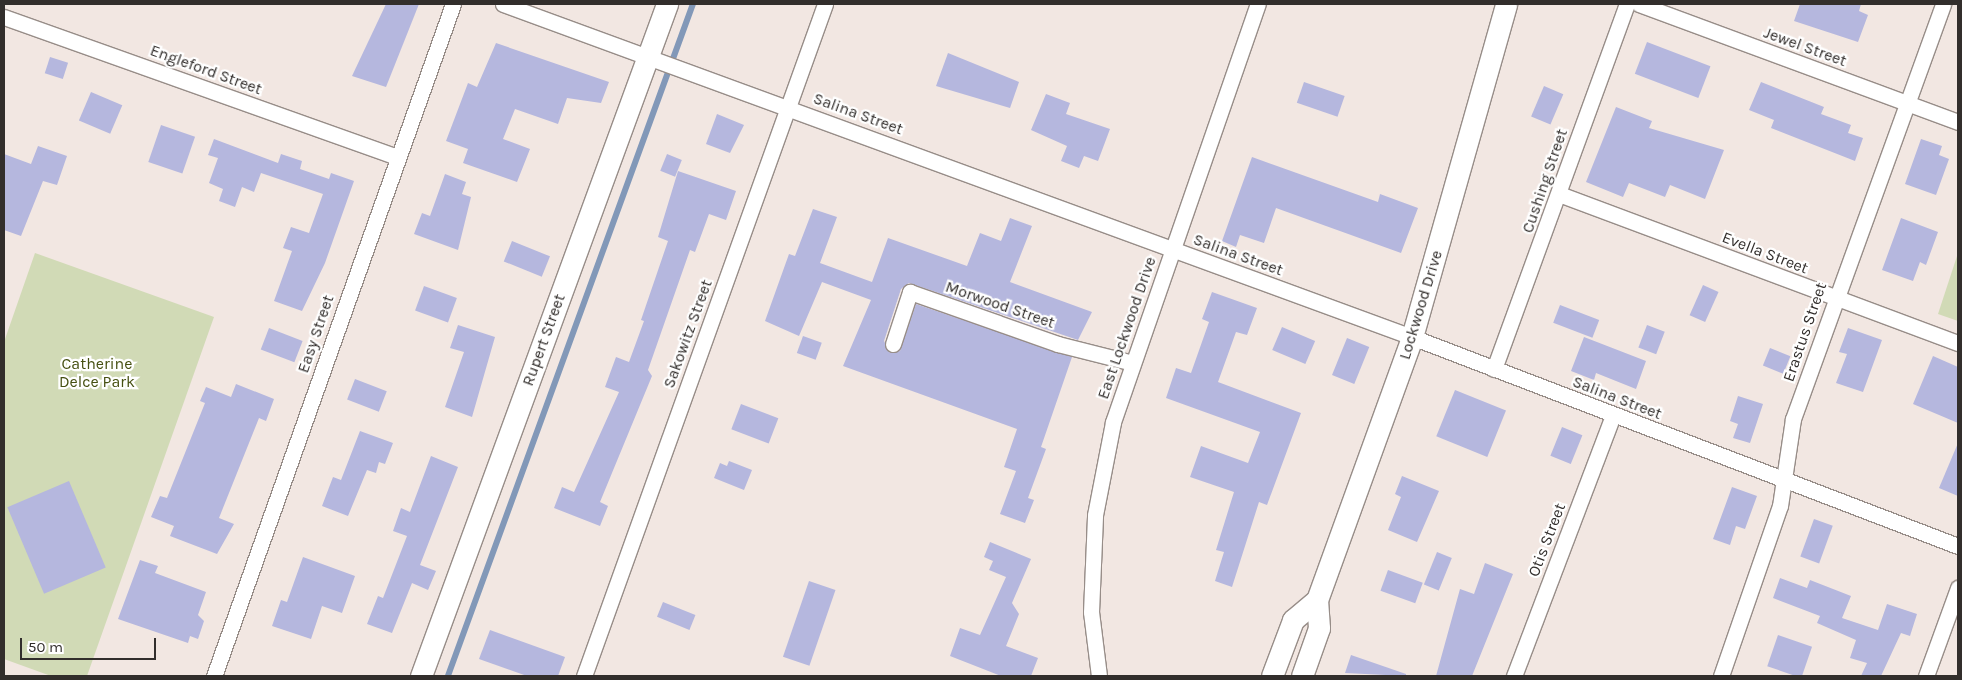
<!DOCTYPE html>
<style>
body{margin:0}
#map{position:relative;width:1962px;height:680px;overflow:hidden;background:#f2e7e2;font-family:Karla,sans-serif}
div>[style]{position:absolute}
.green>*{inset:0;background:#d1dab6}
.stream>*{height:5.5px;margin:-2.75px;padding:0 2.75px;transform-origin:2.75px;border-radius:2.75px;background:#8298b8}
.building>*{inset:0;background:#b5b7de;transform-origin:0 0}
.roads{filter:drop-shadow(1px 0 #978d88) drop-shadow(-1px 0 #978d88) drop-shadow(0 1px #978d88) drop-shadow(0 -1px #978d88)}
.street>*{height:15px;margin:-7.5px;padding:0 7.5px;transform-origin:7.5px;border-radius:7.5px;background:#fff}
.secondary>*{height:21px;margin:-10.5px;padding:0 10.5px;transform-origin:10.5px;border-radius:10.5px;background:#fff}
span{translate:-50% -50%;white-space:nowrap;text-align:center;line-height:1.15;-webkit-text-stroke:4.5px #fff;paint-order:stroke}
.street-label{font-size:16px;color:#322e2c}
.park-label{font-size:16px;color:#465012}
.frame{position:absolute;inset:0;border:5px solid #322e2c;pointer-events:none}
.scale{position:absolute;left:20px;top:638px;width:136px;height:22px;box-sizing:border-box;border:2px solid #322e2c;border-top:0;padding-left:6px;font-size:15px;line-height:18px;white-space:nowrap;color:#322e2c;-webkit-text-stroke:4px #fff;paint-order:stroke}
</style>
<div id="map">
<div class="green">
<div style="clip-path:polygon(35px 253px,214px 317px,87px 676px,51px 676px,4px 659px,4px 342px)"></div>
<div style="clip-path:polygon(1958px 253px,1958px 321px,1938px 314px)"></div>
</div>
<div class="stream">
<div style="left:448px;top:676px;width:715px;rotate:-69.97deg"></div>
</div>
<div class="building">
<div style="clip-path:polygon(386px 4px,419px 4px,386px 87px,352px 76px)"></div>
<div style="clip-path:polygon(1800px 4px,1861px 4px,1859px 11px,1868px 15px,1858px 42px,1794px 21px)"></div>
<div style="left:1647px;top:42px;width:68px;height:34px;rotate:21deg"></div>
<div style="clip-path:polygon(496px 43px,609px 82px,601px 103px,567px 98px,558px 124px,515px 109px,503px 139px,530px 149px,517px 182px,463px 163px,468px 149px,446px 141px,468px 83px,477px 87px)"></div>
<div style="clip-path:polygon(948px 53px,1019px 82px,1010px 108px,936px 86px)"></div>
<div style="left:50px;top:57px;width:19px;height:17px;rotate:18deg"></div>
<div style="left:1304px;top:82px;width:43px;height:22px;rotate:19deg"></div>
<div style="clip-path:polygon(1761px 82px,1824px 107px,1821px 114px,1851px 125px,1848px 133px,1863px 138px,1855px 161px,1771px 128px,1774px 120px,1749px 110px)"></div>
<div style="left:1544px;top:86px;width:21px;height:33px;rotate:23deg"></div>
<div style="left:91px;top:92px;width:34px;height:31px;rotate:23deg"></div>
<div style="clip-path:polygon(1046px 94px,1070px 103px,1066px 114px,1110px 129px,1098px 161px,1084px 156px,1079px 168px,1061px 161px,1067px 146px,1031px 130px)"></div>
<div style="clip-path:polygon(1616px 107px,1652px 121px,1649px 128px,1724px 150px,1705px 199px,1670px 185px,1665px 197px,1629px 183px,1623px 197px,1586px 182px)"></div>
<div style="clip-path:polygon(717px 114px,744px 125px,730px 153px,706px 144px)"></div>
<div style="left:161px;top:125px;width:36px;height:39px;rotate:19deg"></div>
<div style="clip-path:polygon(214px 139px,278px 163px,281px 154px,302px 161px,300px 169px,329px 179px,331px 173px,354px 181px,325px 263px,302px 311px,274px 301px,292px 251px,283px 248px,291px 227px,309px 233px,323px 194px,261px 173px,254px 192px,242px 187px,235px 207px,219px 201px,223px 189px,209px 183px,218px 158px,208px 155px)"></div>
<div style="clip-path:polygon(1921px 139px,1942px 146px,1939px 155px,1949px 159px,1936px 195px,1905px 184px)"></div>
<div style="clip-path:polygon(38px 146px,67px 156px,57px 185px,43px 181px,21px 236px,4px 230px,4px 154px,31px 164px)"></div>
<div style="left:667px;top:154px;width:16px;height:18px;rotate:22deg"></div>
<div style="clip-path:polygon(1252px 157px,1378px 202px,1380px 194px,1418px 208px,1401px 253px,1276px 208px,1264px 243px,1240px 235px,1236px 247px,1222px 241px)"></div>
<div style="clip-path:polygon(678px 171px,736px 191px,726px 220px,709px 214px,695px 252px,690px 250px,648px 370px,652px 376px,600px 502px,608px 506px,600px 526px,554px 508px,562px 487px,574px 492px,619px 392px,605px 387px,616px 357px,629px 362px,644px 321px,641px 320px,668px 241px,658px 237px)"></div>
<div style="clip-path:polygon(445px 174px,466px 182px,462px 194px,471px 197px,458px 250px,414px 234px,422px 213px,430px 216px)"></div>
<div style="clip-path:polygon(813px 209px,837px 217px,820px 263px,872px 282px,888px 238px,967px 266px,980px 233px,1001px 241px,1010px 218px,1032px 226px,1010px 282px,1092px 312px,1078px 340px,909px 283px,901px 289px,884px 341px,890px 353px,900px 351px,916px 304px,1072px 357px,1041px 447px,1046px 449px,1028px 498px,1034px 500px,1025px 523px,1000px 514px,1016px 471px,1004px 467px,1017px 429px,843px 366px,871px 300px,822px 282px,799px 336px,765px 321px,789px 254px,795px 256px)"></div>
<div style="clip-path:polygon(1901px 218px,1938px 232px,1926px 265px,1920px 262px,1913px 281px,1882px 270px)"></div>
<div style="left:512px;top:241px;width:41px;height:22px;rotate:22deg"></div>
<div style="left:1703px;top:285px;width:17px;height:33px;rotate:24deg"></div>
<div style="left:424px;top:286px;width:35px;height:26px;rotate:20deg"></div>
<div style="clip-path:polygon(1212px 292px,1257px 308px,1247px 335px,1236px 332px,1218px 382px,1301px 413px,1267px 505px,1259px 502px,1232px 587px,1215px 581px,1224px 552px,1216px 550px,1234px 492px,1190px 477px,1201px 446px,1248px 463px,1260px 432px,1166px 398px,1176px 368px,1191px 373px,1209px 322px,1202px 319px)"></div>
<div style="left:1560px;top:305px;width:42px;height:19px;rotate:21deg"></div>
<div style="clip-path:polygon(458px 325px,495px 337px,472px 417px,445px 407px,464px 352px,450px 348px)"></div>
<div style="left:1647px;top:325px;width:19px;height:24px;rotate:21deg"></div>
<div style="left:1282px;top:327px;width:36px;height:25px;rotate:23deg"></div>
<div style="left:269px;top:328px;width:36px;height:23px;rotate:21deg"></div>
<div style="clip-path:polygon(1848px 328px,1882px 340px,1863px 392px,1836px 383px,1847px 354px,1839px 352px)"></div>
<div style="left:803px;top:336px;width:20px;height:18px;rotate:20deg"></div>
<div style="clip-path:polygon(1584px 337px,1646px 361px,1636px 389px,1596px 373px,1594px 380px,1571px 371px)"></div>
<div style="left:1347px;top:338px;width:24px;height:40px;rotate:22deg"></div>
<div style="left:1770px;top:348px;width:22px;height:19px;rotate:22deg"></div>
<div style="clip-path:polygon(1933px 356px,1958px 367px,1958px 423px,1913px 404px)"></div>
<div style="left:355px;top:379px;width:34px;height:22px;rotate:21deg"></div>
<div style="clip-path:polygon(236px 384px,274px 399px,266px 421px,259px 418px,219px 518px,234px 524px,217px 554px,170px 536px,174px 526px,151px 517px,160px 496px,167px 498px,205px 403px,200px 401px,206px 387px,231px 397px)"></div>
<div style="left:1455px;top:390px;width:55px;height:50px;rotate:22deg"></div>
<div style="clip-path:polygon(1738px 396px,1763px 404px,1750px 443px,1733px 438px,1738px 424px,1730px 421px)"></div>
<div style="left:741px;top:404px;width:40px;height:27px;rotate:21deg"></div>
<div style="left:1562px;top:427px;width:22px;height:31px;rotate:22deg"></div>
<div style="clip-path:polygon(360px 431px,393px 443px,385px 464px,379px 462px,376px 473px,367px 470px,348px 516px,322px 506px,333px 477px,341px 480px)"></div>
<div style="clip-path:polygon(1958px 443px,1958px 496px,1939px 488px)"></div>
<div style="clip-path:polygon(431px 456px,458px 467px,420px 565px,436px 571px,428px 590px,412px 583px,392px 633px,367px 624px,378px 596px,383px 598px,407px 536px,393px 531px,401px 508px,410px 512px)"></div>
<div style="clip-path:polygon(729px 461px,752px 470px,744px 490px,714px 478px,720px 463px,727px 466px)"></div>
<div style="clip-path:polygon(1402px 476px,1439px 491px,1417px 542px,1388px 530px,1401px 497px,1395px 494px)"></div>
<div style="left:69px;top:481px;width:94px;height:67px;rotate:67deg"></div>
<div style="clip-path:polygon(1732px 487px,1757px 496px,1745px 529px,1736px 526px,1730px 545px,1713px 539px)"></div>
<div style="left:1814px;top:519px;width:20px;height:40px;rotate:20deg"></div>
<div style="clip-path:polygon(990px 542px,1031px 559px,1012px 603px,1019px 614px,1006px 646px,1038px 658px,1031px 676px,1001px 676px,950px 656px,960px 628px,980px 635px,1006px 577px,989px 570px,993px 561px,984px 557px)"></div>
<div style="left:1437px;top:552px;width:16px;height:35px;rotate:22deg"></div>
<div style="clip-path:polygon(303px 557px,355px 576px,342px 613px,322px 606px,311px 639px,272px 626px,281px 600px,287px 602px)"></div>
<div style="clip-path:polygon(140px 560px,158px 566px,155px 573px,206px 592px,198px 615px,204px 621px,198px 639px,190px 636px,188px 643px,118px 619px)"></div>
<div style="clip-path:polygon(1485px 563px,1513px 574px,1472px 676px,1436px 676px,1460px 589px,1474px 594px)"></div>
<div style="left:1388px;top:570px;width:37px;height:22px;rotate:20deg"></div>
<div style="clip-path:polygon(1780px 578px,1807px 588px,1810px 580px,1851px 596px,1842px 618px,1878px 630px,1887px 604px,1917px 614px,1910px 636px,1901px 633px,1881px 676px,1861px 676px,1867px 663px,1850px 658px,1856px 640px,1817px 623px,1820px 616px,1773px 598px)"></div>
<div style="left:809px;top:581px;width:28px;height:80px;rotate:19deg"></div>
<div style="left:663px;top:602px;width:35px;height:16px;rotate:22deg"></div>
<div style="clip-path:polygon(490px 630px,565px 657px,558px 676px,527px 676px,479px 659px)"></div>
<div style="left:1778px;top:635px;width:36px;height:33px;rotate:19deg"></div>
<div style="clip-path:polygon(1351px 655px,1406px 674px,1406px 676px,1345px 673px)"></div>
</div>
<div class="roads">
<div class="street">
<div style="left:503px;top:4px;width:968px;rotate:20.12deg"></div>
<div style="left:1412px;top:337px;width:585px;rotate:20.95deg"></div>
<div style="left:1639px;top:4px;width:340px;rotate:20.3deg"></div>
<div style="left:4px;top:17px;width:417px;rotate:19.6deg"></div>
<div style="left:1559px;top:194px;width:426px;rotate:20.5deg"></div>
<div style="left:893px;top:344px;width:55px;rotate:-71.9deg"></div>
<div style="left:910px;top:292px;width:157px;rotate:19.4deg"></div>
<div style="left:1058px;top:344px;width:77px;rotate:14.2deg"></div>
<div style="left:1494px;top:369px;width:388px;rotate:-70deg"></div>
<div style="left:214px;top:676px;width:713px;rotate:-70.42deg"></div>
<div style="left:584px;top:676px;width:714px;rotate:-70.27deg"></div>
<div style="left:1099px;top:676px;width:64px;rotate:-97.1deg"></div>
<div style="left:1091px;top:612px;width:97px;rotate:-87.6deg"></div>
<div style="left:1095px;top:515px;width:95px;rotate:-79deg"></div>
<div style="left:1113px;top:422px;width:442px;rotate:-70.9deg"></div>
<div style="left:1514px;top:676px;width:279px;rotate:-69.2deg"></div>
<div style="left:1721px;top:676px;width:180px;rotate:-70.9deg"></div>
<div style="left:1780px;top:506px;width:88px;rotate:-81.5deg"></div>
<div style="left:1793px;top:419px;width:441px;rotate:-70.1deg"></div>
<div style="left:1926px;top:676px;width:94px;rotate:-70deg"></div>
</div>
<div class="secondary">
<div style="left:421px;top:676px;width:716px;rotate:-69.89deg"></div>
<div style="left:1272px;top:676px;width:60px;rotate:-69.4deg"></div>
<div style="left:1293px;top:620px;width:31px;rotate:-40deg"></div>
<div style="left:1302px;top:676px;width:51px;rotate:-70.5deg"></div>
<div style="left:1319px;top:628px;width:28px;rotate:-94deg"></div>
<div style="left:1317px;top:600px;width:280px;rotate:-70.1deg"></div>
<div style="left:1412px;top:337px;width:346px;rotate:-74.2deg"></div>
</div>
</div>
<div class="street-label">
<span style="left:1805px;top:47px;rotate:20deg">Jewel Street</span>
<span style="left:206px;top:70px;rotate:20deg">Engleford Street</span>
<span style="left:858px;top:114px;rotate:20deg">Salina Street</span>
<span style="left:1545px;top:181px;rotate:-71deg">Cushing Street</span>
<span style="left:1765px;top:253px;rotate:21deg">Evella Street</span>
<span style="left:1238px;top:255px;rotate:20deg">Salina Street</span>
<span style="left:1000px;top:305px;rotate:19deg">Morwood Street</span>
<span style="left:1421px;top:305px;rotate:-73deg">Lockwood Drive</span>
<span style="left:1127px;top:328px;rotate:-71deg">East Lockwood Drive</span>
<span style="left:1805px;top:332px;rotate:-71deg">Erastus Street</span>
<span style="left:316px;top:334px;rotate:-71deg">Easy Street</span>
<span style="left:688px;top:334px;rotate:-70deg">Sakowitz Street</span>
<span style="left:544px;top:340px;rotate:-70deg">Rupert Street</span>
<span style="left:1617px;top:398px;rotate:21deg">Salina Street</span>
<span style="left:1547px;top:540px;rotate:-69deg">Otis Street</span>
</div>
<div class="park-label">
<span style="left:97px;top:373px">Catherine<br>Delce Park</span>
</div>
<div class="frame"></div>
<div class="scale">50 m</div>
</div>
